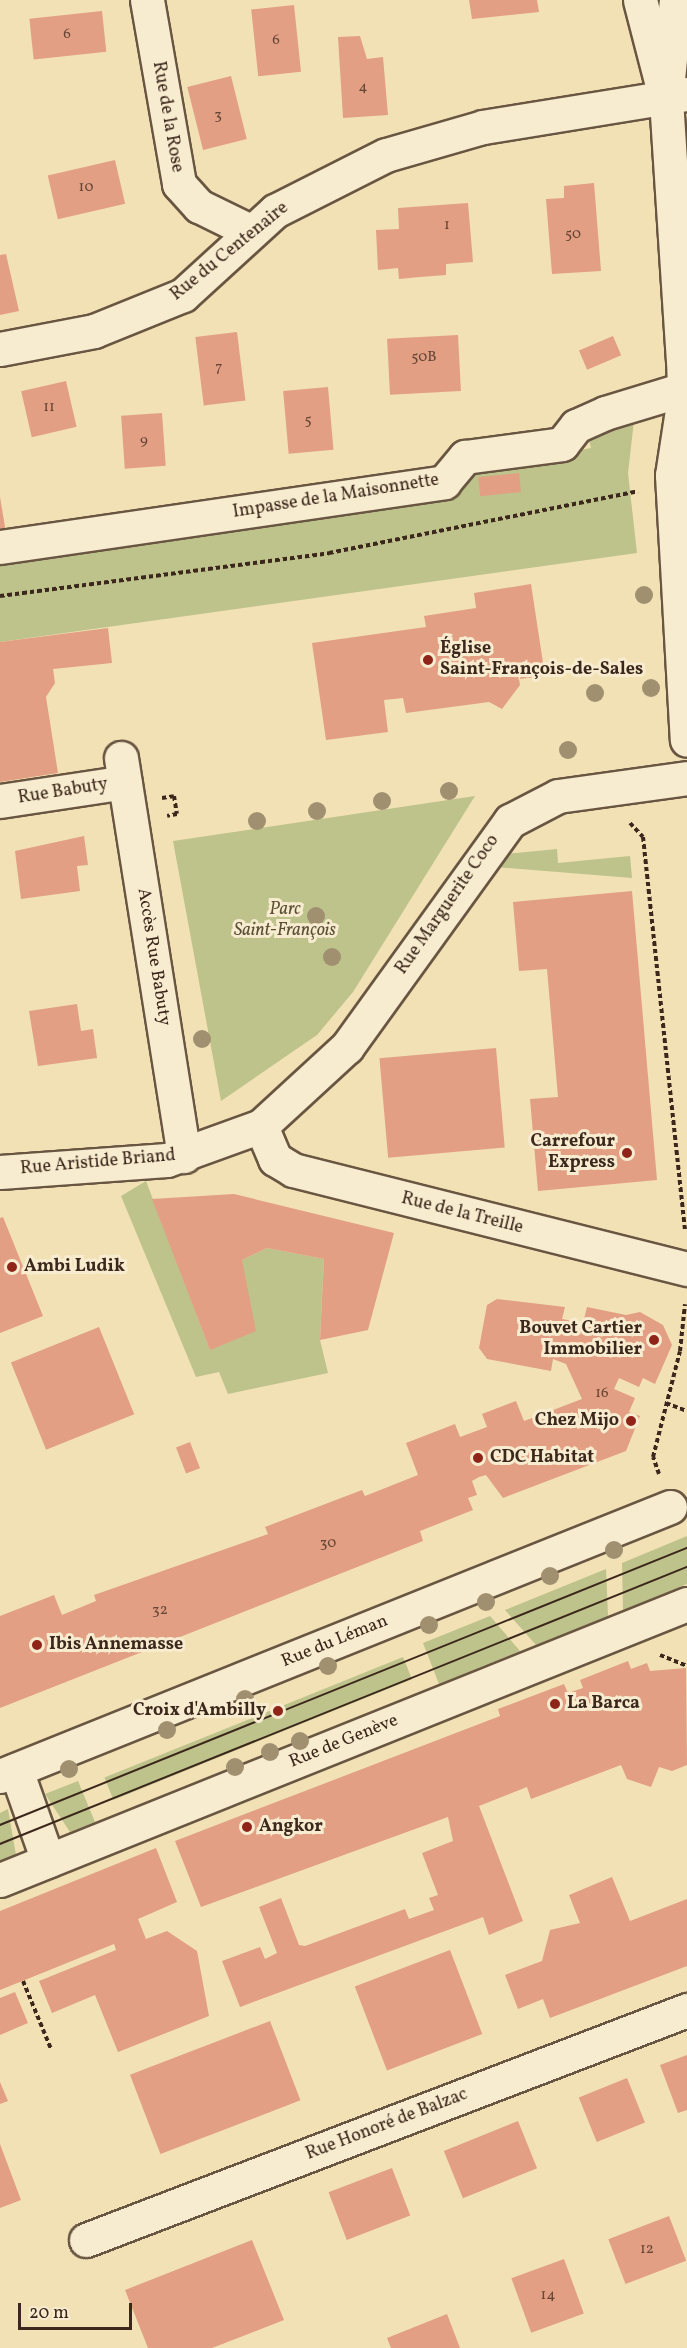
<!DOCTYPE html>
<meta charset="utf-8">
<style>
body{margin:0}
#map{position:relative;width:687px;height:2348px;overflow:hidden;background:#f2e1b5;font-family:Vollkorn,serif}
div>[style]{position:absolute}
.green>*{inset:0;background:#bec28b;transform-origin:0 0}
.building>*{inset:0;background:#e29f83;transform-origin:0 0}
.path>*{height:4px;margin-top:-2px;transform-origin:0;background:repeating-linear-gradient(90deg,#3b271b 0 4.5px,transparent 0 7.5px)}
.roads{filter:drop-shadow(2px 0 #695642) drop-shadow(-2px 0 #695642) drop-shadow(0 2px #695642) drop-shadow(0 -2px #695642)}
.minor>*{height:33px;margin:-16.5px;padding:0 16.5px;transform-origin:16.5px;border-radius:16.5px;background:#f7eccf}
.tram>*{height:1.5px;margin:-0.75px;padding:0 0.75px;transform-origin:0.75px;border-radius:0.75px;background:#3b271b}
.trees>*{width:18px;height:18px;margin:-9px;border-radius:50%;background:#a09070}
.dots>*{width:16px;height:16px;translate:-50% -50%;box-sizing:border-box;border:3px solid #f7eccf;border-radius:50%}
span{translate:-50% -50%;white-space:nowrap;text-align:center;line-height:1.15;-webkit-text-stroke:6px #f7eccf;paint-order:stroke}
.number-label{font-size:15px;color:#654535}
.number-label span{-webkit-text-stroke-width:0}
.street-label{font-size:18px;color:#3b271b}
.poi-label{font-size:18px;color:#3b271b;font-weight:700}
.left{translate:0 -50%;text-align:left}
.right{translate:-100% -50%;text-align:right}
.park-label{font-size:18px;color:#5c4e37;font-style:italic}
.scale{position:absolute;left:18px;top:2303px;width:114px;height:27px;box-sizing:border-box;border:3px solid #3b271b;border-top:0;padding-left:8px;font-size:18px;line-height:21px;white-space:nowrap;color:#3b271b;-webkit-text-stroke:4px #f7eccf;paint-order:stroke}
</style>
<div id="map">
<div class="green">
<div style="clip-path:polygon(635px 412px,628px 473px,637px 553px,0 642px,0 558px,591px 448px,587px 432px)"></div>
<div style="clip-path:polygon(475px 796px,353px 992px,317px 1035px,221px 1101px,173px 841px)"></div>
<div style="clip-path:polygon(557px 849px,558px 863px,630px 856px,632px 878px,495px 867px,506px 854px)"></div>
<div style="clip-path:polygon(146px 1181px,210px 1350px,242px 1260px,267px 1248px,324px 1259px,320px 1340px,328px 1373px,228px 1394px,219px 1372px,196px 1377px,121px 1196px)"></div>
<div style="clip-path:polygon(687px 1536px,687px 1584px,623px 1610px,622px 1563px)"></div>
<div style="clip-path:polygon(606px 1569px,608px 1616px,536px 1645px,505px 1610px)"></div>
<div style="clip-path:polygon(490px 1616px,520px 1651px,439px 1684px,423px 1643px)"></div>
<div style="left:403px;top:1657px;width:24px;height:322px;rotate:68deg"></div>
<div style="clip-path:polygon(78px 1781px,95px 1822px,70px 1832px,45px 1794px)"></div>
<div style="clip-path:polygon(8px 1809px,16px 1855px,0 1861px,0 1813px)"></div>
</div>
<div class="building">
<div style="clip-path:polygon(469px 0,537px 0,539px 12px,472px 19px)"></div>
<div style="left:294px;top:5px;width:67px;height:43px;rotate:84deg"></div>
<div style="left:102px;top:11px;width:41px;height:73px;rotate:84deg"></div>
<div style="clip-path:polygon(360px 36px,367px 59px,383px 57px,388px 115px,343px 118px,338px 37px)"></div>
<div style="left:231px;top:76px;width:65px;height:45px;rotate:76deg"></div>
<div style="left:115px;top:160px;width:45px;height:69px;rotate:77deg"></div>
<div style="clip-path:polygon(594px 183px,601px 271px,552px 274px,546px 199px,564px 198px,564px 186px)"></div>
<div style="clip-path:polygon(468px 203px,473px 262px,446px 264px,446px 275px,420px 277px,399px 279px,398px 268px,378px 270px,376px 230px,399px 229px,398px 208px)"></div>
<div style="clip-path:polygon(6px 254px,19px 311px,0 315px,0 255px)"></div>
<div style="left:237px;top:332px;width:69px;height:42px;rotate:83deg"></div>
<div style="left:458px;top:335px;width:56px;height:71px;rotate:87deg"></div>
<div style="left:613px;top:336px;width:21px;height:37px;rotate:67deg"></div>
<div style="left:66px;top:381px;width:47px;height:46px;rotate:77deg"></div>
<div style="left:328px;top:387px;width:63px;height:45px;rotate:85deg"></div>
<div style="left:162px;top:413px;width:53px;height:41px;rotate:86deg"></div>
<div style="left:519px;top:473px;width:19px;height:41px;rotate:84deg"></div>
<div style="clip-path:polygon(0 497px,6px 533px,0 534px)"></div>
<div style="clip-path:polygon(531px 584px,545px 676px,519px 679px,520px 685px,502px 709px,489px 702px,406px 713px,403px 698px,384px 700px,388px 732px,326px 740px,312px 643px,426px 627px,424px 616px,476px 608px,474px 593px)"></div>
<div style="clip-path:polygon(108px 628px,112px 663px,53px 669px,55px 683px,46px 697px,58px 773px,0 782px,0 642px)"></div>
<div style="clip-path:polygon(84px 836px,88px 865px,77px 866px,80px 891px,21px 899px,15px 851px)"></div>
<div style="clip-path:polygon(632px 891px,657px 1180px,538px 1191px,530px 1099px,558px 1097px,547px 969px,519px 971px,513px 902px)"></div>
<div style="clip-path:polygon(77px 1004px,81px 1031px,93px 1029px,97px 1058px,38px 1066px,29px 1011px)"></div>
<div style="left:496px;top:1048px;width:100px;height:117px;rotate:85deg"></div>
<div style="clip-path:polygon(234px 1194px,394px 1233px,368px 1330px,320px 1340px,324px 1259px,267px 1248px,242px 1260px,256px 1331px,210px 1350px,152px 1199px)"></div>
<div style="clip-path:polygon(3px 1217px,43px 1316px,0 1333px,0 1218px)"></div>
<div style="clip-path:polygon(497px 1299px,565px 1307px,562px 1319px,583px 1323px,587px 1307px,626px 1315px,640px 1312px,663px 1325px,672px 1345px,655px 1384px,643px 1378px,639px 1387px,619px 1378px,614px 1389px,635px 1398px,629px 1412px,640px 1416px,626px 1451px,503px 1498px,486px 1475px,479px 1477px,472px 1481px,477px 1495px,468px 1498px,473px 1510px,420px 1531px,423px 1541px,0 1708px,0 1616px,54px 1595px,62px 1615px,96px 1601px,94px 1595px,268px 1534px,265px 1527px,362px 1490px,365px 1496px,418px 1475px,406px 1443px,455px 1424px,460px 1437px,487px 1427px,482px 1414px,516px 1401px,524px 1421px,582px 1399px,566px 1364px,553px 1359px,551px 1371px,487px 1359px,479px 1348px,487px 1305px)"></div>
<div style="left:99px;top:1327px;width:94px;height:95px;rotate:68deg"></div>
<div style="left:190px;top:1442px;width:28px;height:15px;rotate:69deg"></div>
<div style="clip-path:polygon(628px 1661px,631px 1669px,647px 1663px,650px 1671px,686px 1668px,687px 1765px,672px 1771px,659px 1767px,651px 1787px,627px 1779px,621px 1765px,531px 1799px,527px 1787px,479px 1806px,523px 1921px,489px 1935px,483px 1917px,240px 2007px,222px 1961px,260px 1947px,265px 1959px,277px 1953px,259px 1907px,281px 1898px,299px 1945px,305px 1946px,405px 1909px,409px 1919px,434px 1910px,429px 1898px,438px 1895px,422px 1853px,453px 1841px,448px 1817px,201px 1907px,175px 1841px,500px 1716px,498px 1709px,564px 1684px,568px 1693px,583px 1688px,580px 1680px)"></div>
<div style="clip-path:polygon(156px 1848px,177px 1902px,138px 1919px,146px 1939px,167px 1931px,197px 1951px,209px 2016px,118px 2052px,95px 1995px,52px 2013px,39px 1981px,116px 1950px,114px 1944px,0 1990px,0 1911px)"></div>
<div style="clip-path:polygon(612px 1877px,630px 1921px,687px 1899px,687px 1966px,550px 2018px,543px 1999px,518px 2009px,505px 1975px,542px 1961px,550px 1930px,580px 1923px,569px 1895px)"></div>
<div style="left:450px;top:1950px;width:90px;height:102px;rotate:69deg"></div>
<div style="clip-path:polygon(15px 1992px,28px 2023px,0 2035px,0 1998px)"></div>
<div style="left:270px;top:2021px;width:85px;height:150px;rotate:69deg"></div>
<div style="clip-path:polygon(687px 2055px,687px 2110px,678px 2113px,660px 2065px)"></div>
<div style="left:627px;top:2078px;width:48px;height:52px;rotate:68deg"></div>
<div style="clip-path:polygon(0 2082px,8px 2101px,0 2104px)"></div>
<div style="left:518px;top:2121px;width:51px;height:80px;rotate:68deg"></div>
<div style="clip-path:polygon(0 2144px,21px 2200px,0 2208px)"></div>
<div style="left:392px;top:2168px;width:51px;height:68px;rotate:69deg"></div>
<div style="left:669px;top:2216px;width:48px;height:65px;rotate:69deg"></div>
<div style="clip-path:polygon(252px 2240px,284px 2320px,212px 2348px,148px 2348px,125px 2290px)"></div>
<div style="left:564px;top:2259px;width:58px;height:56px;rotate:70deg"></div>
<div style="clip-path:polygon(447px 2314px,460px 2348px,391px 2348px,387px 2338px)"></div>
</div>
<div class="path">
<div style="left:0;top:596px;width:332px;rotate:-7.4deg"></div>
<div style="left:329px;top:553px;width:315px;rotate:-11.3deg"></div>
<div style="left:162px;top:798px;width:12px;rotate:-9deg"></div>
<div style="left:174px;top:796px;width:18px;rotate:81deg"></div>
<div style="left:177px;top:814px;width:10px;rotate:169deg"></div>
<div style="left:630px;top:823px;width:19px;rotate:47deg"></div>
<div style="left:643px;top:837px;width:397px;rotate:83.9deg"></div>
<div style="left:666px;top:1403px;width:22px;rotate:21deg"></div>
<div style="left:659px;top:1474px;width:18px;rotate:-109deg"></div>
<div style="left:653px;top:1457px;width:109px;rotate:-75.7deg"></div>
<div style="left:680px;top:1351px;width:47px;rotate:-83.9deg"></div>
<div style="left:660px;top:1655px;width:29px;rotate:22deg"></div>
<div style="left:23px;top:1981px;width:74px;rotate:67.6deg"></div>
</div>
<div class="roads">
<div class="minor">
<div style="left:147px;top:0;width:187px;rotate:80.1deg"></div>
<div style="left:179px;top:184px;width:30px;rotate:48deg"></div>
<div style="left:199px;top:206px;width:57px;rotate:26.1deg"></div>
<div style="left:640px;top:0;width:92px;rotate:75.5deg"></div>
<div style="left:676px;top:0;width:100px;rotate:95.8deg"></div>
<div style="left:666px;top:99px;width:261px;rotate:86.3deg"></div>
<div style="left:683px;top:359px;width:38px;rotate:88deg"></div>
<div style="left:684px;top:397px;width:79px;rotate:98.7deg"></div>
<div style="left:672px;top:475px;width:265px;rotate:86.8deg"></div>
<div style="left:0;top:349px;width:96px;rotate:-10.8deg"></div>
<div style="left:94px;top:331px;width:96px;rotate:-22deg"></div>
<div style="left:183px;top:295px;width:125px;rotate:-42.4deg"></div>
<div style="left:275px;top:211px;width:124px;rotate:-26.8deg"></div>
<div style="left:386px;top:155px;width:101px;rotate:-16.1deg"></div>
<div style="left:483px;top:127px;width:207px;rotate:-9.2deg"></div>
<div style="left:0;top:547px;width:449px;rotate:-8.3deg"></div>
<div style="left:444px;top:482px;width:33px;rotate:-50deg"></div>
<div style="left:465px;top:457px;width:98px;rotate:-7.6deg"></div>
<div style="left:562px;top:444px;width:23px;rotate:-52deg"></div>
<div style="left:576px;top:426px;width:32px;rotate:-24deg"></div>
<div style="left:605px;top:413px;width:83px;rotate:-16.9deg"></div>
<div style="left:121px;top:758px;width:403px;rotate:81deg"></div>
<div style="left:0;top:801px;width:126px;rotate:-8.6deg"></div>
<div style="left:261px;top:1126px;width:36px;rotate:67deg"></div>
<div style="left:275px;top:1159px;width:21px;rotate:31deg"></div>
<div style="left:293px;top:1170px;width:406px;rotate:14.1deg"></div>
<div style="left:0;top:1172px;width:167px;rotate:-4.1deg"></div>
<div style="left:167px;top:1160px;width:100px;rotate:-19.9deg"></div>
<div style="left:261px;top:1126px;width:117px;rotate:-42.6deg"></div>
<div style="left:347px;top:1047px;width:279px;rotate:-54.2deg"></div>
<div style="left:510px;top:821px;width:54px;rotate:-27.5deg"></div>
<div style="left:558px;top:796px;width:130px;rotate:-7.9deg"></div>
<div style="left:16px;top:1770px;width:96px;rotate:70.6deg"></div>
<div style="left:0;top:1776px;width:722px;rotate:-21.88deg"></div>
<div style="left:0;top:1880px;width:740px;rotate:-21.89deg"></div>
<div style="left:86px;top:2240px;width:644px;rotate:-20.94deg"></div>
</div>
</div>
<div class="tram">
<div style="left:0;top:1825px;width:741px;rotate:-21.96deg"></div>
<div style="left:0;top:1844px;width:741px;rotate:-21.96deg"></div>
</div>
<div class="trees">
<div style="left:644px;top:595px"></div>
<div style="left:651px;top:688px"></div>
<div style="left:595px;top:693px"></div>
<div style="left:568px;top:750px"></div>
<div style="left:449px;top:791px"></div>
<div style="left:382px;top:801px"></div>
<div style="left:317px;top:811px"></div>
<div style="left:257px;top:821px"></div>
<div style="left:316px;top:916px"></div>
<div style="left:332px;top:957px"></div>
<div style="left:202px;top:1039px"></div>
<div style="left:614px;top:1550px"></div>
<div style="left:550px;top:1576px"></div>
<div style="left:486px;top:1602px"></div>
<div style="left:429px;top:1625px"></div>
<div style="left:328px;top:1666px"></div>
<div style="left:245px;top:1699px"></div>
<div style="left:167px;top:1730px"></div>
<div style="left:300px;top:1741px"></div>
<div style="left:270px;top:1752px"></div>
<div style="left:235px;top:1767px"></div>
<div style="left:69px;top:1769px"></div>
</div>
<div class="dots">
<div style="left:428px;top:660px;background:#8f2418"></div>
<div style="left:627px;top:1153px;background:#8f2418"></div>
<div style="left:12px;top:1267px;background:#8f2418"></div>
<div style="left:654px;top:1340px;background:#8f2418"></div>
<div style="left:631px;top:1421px;background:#8f2418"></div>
<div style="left:478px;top:1458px;background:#8f2418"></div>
<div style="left:37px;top:1645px;background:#8f2418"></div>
<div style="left:555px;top:1704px;background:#8f2418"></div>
<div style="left:278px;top:1711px;background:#8f2418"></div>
<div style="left:247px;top:1827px;background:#8f2418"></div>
</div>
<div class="number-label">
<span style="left:67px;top:35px">6</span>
<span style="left:276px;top:41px">6</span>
<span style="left:363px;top:88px">4</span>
<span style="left:218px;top:116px">3</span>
<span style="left:86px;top:188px">10</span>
<span style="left:447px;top:226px">1</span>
<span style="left:573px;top:235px">50</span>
<span style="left:424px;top:358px">50B</span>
<span style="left:219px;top:368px">7</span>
<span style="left:49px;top:408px">11</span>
<span style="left:308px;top:421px">5</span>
<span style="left:144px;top:441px">9</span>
<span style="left:602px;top:1394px">16</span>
<span style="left:328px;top:1544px">30</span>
<span style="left:160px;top:1611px">32</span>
<span style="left:647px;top:2250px">12</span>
<span style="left:548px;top:2296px">14</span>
</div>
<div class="street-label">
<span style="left:167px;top:117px;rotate:80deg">Rue de la Rose</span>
<span style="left:230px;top:252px;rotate:-39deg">Rue du Centenaire</span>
<span style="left:336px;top:497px;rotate:-9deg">Impasse de la Maisonnette</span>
<span style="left:63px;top:792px;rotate:-9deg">Rue Babuty</span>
<span style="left:448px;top:905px;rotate:-55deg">Rue Marguerite Coco</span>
<span style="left:153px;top:957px;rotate:81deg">Accès Rue Babuty</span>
<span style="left:98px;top:1163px;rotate:-5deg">Rue Aristide Briand</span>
<span style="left:462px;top:1214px;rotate:14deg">Rue de la Treille</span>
<span style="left:335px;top:1642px;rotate:-22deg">Rue du Léman</span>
<span style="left:344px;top:1742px;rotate:-22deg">Rue de Genève</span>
<span style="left:387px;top:2125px;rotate:-21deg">Rue Honoré de Balzac</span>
</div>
<div class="poi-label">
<span class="left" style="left:440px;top:660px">Église<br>Saint-François-de-Sales</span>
<span class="right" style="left:615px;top:1153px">Carrefour<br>Express</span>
<span class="left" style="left:24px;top:1267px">Ambi Ludik</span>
<span class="right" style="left:642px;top:1340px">Bouvet Cartier<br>Immobilier</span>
<span class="right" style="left:619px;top:1421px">Chez Mijo</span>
<span class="left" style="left:490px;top:1458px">CDC Habitat</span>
<span class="left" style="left:49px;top:1645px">Ibis Annemasse</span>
<span class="left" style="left:567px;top:1704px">La Barca</span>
<span class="right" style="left:266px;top:1711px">Croix d'Ambilly</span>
<span class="left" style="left:259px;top:1827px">Angkor</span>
</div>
<div class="park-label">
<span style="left:285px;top:921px">Parc<br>Saint-François</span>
</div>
<div class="scale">20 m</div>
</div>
